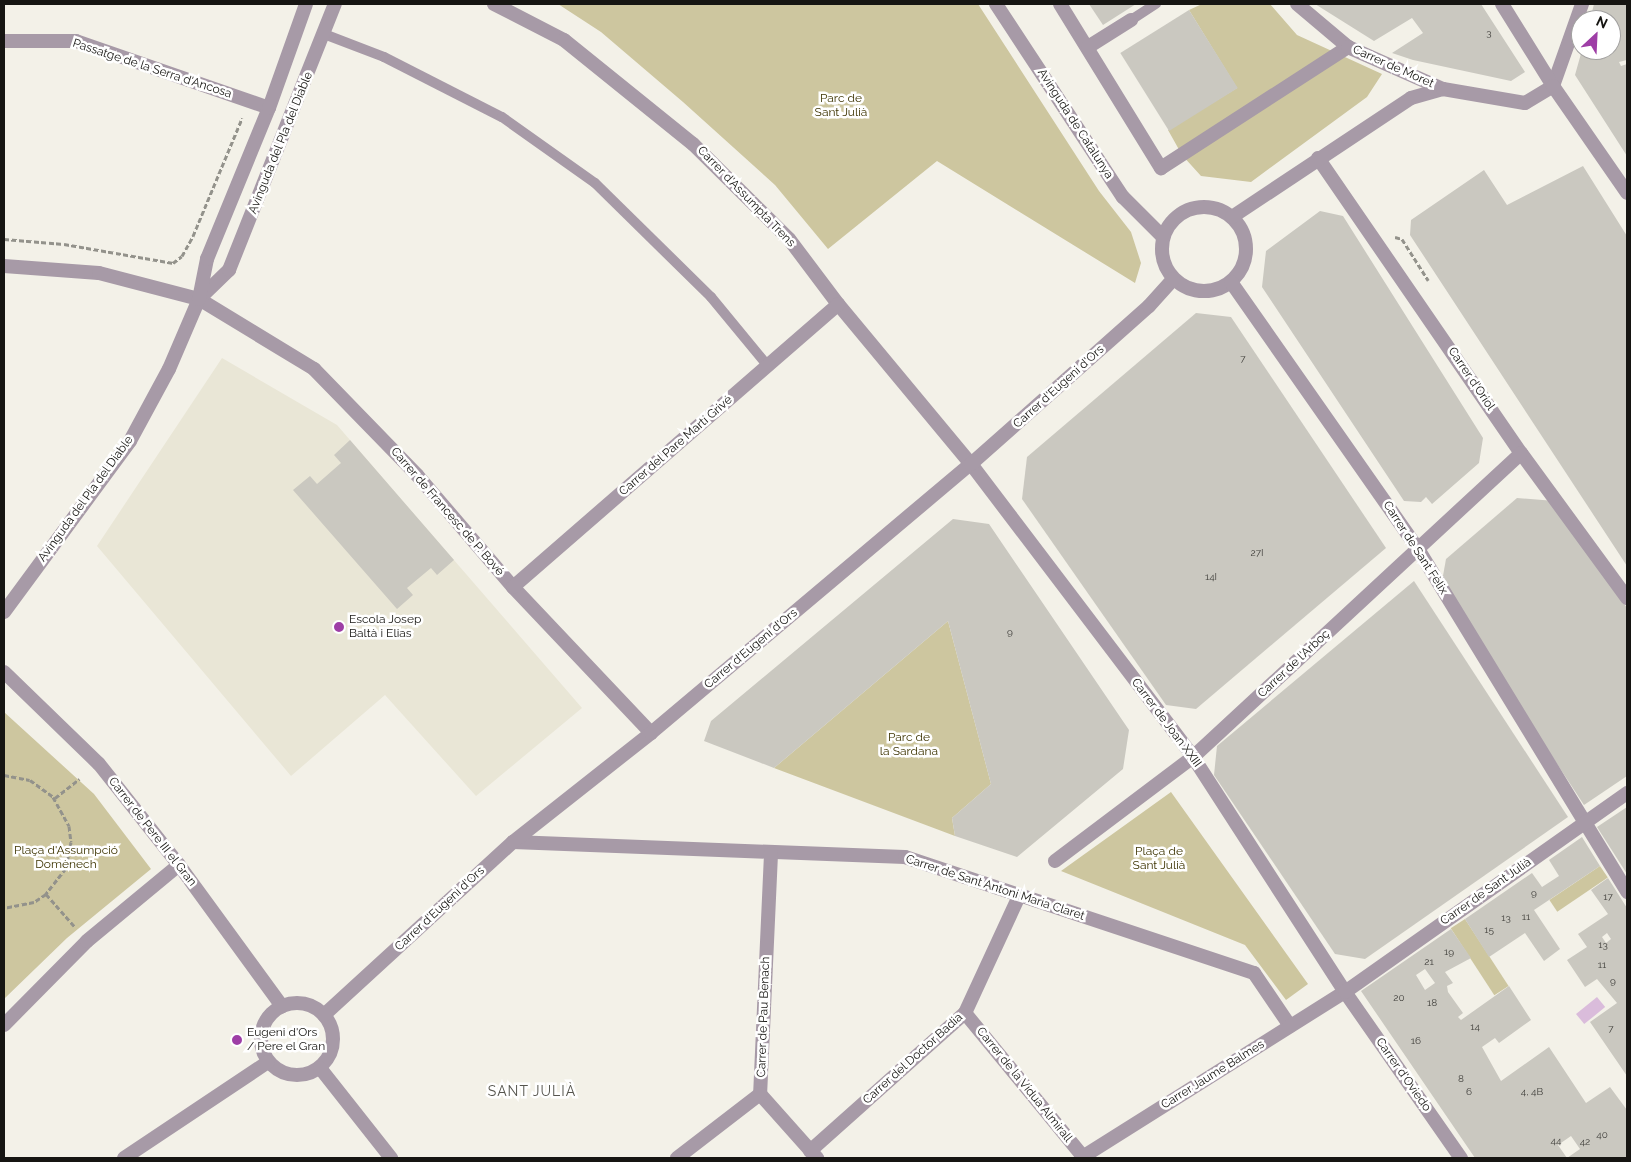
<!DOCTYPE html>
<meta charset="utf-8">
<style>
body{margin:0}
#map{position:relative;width:1631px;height:1162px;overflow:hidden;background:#f3f1e8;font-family:Raleway,sans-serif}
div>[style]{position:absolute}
.built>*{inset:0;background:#e9e6d6}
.green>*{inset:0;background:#cdc69f;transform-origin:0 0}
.water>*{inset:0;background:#dabcdb;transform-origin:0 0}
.building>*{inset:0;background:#cac8c0;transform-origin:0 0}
.path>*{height:3px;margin-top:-1.5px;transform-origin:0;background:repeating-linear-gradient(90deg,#93928b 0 5px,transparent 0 7.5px)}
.service>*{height:10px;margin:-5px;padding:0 5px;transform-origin:5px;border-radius:5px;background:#a79aa7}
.pedestrian>*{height:14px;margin:-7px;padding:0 7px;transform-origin:7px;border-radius:7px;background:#a79aa7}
.minor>*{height:14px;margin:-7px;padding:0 7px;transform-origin:7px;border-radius:7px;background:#a79aa7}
.minor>.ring{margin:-7px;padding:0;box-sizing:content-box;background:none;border:14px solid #a79aa7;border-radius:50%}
.tertiary>*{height:14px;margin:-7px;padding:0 7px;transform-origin:7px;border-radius:7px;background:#a79aa7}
.dots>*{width:14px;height:14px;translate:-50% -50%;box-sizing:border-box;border:2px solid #fff;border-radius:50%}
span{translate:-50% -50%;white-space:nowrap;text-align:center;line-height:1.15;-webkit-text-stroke:5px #fff;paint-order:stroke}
.number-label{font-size:10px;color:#43423e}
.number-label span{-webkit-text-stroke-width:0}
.street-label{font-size:12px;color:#161512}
.park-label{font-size:12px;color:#3c3300}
.poi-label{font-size:12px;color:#161512}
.left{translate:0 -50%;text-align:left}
.neighbourhood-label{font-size:14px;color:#56554e;letter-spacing:1px}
.frame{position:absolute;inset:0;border:5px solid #161512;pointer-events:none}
.north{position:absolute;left:1571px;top:10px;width:50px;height:50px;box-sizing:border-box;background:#fff;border:1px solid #a2a1a0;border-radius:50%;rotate:25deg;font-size:14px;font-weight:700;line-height:20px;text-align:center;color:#161512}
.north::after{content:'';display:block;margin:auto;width:18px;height:22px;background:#9e3ea6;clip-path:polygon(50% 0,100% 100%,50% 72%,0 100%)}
</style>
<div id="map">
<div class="built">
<div style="clip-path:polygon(222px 358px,337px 425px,582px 708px,476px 796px,385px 695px,291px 776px,97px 546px)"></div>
</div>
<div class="green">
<div style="clip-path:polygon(558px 4px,978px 4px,1099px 191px,1131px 232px,1141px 263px,1135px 283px,937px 161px,828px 249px,775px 185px,683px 102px,601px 32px)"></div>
<div style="clip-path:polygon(1202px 4px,1270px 4px,1297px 35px,1382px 74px,1367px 97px,1251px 182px,1201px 176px,1182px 155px,1168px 130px,1237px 88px,1189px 10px)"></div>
<div style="clip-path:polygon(948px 621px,991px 784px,952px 818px,955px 836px,774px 768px)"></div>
<div style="clip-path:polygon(4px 712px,94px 794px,151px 869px,67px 938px,5px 998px)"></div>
<div style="clip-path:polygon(1171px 792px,1308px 984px,1286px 1000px,1245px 945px,1061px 871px)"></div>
<div style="left:1600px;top:866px;width:14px;height:61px;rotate:56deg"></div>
<div style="left:1465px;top:919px;width:80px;height:17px;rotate:57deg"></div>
</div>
<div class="water">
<div style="left:1597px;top:997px;width:13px;height:27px;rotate:51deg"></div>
</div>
<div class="building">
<div style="clip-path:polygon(1089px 4px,1136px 4px,1103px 25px)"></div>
<div style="clip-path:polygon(1315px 4px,1481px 4px,1525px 72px,1511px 81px,1413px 60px,1392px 53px,1423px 33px,1412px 18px,1374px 41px)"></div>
<div style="clip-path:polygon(1594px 4px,1627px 4px,1627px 60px,1619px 62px,1621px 66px,1627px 64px,1627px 156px,1575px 75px,1582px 50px,1611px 50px,1611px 20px,1590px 20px)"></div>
<div style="left:1189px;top:10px;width:92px;height:81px;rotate:58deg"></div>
<div style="clip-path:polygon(1583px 166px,1627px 236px,1627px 566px,1410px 235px,1411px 220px,1484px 170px,1507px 205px)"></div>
<div style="clip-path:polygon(1320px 211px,1343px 216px,1483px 438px,1479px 463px,1432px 504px,1426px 497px,1421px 502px,1404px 501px,1262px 287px,1266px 251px)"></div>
<div style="clip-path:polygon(1196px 313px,1231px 317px,1386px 548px,1196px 709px,1166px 705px,1022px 499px,1027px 457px)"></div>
<div style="clip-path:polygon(350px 440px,454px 560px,437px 575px,431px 568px,407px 588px,413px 595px,397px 609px,293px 490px,310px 476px,317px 484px,341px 463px,334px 455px)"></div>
<div style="clip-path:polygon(1517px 498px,1555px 501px,1627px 608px,1627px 776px,1584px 805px,1441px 587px,1446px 559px)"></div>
<div style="clip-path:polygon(953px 519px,989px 524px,1129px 730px,1123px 769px,1017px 857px,955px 836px,952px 818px,991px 784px,948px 621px,774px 768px,704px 741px,711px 721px)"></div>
<div style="clip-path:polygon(1414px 581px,1568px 817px,1365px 959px,1335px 954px,1214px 775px,1217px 746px)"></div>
<div style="clip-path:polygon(1627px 807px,1627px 874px,1597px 827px)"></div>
<div style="clip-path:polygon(1582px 837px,1600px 866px,1534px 910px,1560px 949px,1544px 961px,1525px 933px,1489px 957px,1465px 919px,1532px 873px,1542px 887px,1559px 876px,1549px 860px)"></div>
<div style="clip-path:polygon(evenodd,1608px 878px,1627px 908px,1627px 1076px,1590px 1022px,1617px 1003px,1597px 979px,1585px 987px,1567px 960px,1587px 947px,1578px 934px,1608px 914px,1591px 890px,1608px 878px,1607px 933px,1611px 939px,1606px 943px,1602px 937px,1607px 933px)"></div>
<div style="clip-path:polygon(evenodd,1451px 929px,1471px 958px,1445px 972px,1453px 983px,1447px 986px,1448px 992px,1463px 1013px,1458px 1017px,1461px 1020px,1509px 986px,1531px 1020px,1499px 1043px,1495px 1038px,1482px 1047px,1501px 1081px,1549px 1047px,1586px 1103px,1610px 1087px,1627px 1110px,1627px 1158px,1475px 1158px,1361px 991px,1451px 929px,1425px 969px,1435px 983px,1425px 990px,1416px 975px,1425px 969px,1451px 929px,1571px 1136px,1580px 1149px,1567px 1158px,1558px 1145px,1571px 1136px)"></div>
</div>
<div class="path">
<div style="left:1395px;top:237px;width:7px;rotate:16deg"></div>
<div style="left:1402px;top:239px;width:49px;rotate:57.6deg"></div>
<div style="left:4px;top:239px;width:60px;rotate:4.8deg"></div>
<div style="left:64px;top:244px;width:111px;rotate:9.9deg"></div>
<div style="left:173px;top:263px;width:11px;rotate:-38deg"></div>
<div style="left:182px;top:256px;width:23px;rotate:-61deg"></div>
<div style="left:193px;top:236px;width:128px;rotate:-67.4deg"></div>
<div style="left:4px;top:775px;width:26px;rotate:11deg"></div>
<div style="left:30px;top:780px;width:29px;rotate:36deg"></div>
<div style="left:53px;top:797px;width:33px;rotate:61deg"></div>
<div style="left:69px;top:826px;width:16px;rotate:83deg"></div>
<div style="left:71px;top:842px;width:26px;rotate:101deg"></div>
<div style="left:66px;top:868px;width:33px;rotate:128deg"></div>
<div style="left:46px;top:894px;width:14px;rotate:146deg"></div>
<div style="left:34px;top:902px;width:31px;rotate:169deg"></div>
<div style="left:55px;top:798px;width:31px;rotate:-38deg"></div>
<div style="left:46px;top:894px;width:44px;rotate:48.7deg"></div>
</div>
<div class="service">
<div style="left:1131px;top:20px;width:30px;rotate:-33deg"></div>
<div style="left:324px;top:34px;width:64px;rotate:21deg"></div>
<div style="left:384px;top:57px;width:132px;rotate:27deg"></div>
<div style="left:502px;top:117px;width:114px;rotate:35.4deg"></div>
<div style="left:595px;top:183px;width:163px;rotate:44.5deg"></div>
<div style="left:711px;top:297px;width:88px;rotate:50.5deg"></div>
</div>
<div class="pedestrian">
<div style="left:1060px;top:4px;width:193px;rotate:58.4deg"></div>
<div style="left:1161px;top:168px;width:223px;rotate:-32.9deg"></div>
<div style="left:1088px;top:47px;width:51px;rotate:-32.1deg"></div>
</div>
<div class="minor">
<div style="left:494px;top:4px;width:79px;rotate:27.2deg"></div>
<div style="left:564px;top:40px;width:166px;rotate:38.9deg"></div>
<div style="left:693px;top:144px;width:135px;rotate:44.7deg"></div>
<div style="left:789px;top:239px;width:81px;rotate:53deg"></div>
<div style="left:838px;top:304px;width:208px;rotate:50.3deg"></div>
<div style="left:971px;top:464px;width:368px;rotate:52.8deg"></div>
<div style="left:1193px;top:757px;width:280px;rotate:57.1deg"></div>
<div style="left:1345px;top:992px;width:203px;rotate:55.1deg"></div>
<div style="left:996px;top:4px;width:231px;rotate:56.7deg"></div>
<div style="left:1123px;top:197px;width:57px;rotate:45deg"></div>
<div style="left:1297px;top:4px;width:67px;rotate:40.1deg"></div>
<div style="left:1348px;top:47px;width:104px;rotate:23.9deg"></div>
<div style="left:4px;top:41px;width:72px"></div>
<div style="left:76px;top:41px;width:204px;rotate:19.1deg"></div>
<div style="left:1318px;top:158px;width:358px;rotate:55.5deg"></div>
<div style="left:1521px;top:453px;width:180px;rotate:53.8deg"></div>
<div class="ring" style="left:1162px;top:207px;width:70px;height:70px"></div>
<div style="left:1232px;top:217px;width:215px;rotate:-33.6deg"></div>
<div style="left:1411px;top:98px;width:33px;rotate:-16deg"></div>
<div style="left:1443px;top:89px;width:83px;rotate:9.7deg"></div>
<div style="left:1525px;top:103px;width:33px;rotate:-31deg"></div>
<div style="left:1553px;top:86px;width:87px;rotate:-70.5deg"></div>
<div style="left:4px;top:266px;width:95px;rotate:4.2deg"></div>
<div style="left:99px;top:273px;width:103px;rotate:14.6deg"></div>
<div style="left:199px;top:299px;width:135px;rotate:31.3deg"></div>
<div style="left:314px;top:369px;width:148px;rotate:45.8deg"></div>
<div style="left:417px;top:475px;width:148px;rotate:49.4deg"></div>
<div style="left:513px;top:587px;width:201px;rotate:46.6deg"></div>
<div style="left:1231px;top:282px;width:326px;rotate:55deg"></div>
<div style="left:1418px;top:549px;width:402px;rotate:58.6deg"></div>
<div style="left:513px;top:587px;width:431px;rotate:-41deg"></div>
<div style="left:4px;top:672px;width:132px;rotate:44.1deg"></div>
<div style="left:99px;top:764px;width:129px;rotate:51.6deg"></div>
<div style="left:179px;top:865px;width:175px;rotate:53.9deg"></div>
<div style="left:513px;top:842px;width:392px;rotate:2.2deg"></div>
<div style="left:905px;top:857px;width:368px;rotate:18.4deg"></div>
<div style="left:1254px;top:973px;width:64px;rotate:55.8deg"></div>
<div style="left:771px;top:854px;width:240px;rotate:92.6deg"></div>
<div style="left:760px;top:1094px;width:86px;rotate:48.3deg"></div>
<div style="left:1055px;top:861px;width:173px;rotate:-37deg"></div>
<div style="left:1193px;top:757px;width:447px;rotate:-42.8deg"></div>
<div class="ring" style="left:261px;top:1003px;width:58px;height:58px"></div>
<div style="left:965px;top:1013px;width:188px;rotate:50.6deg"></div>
<div style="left:324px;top:1015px;width:256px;rotate:-42.5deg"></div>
<div style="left:513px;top:842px;width:176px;rotate:-38.3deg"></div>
<div style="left:651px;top:733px;width:418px;rotate:-40.1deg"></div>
<div style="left:971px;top:464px;width:238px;rotate:-41.6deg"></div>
<div style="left:1149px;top:306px;width:36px;rotate:-48deg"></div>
<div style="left:4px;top:1025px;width:118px;rotate:-45.3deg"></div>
<div style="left:87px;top:941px;width:119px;rotate:-39.6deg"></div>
<div style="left:320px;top:1068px;width:115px;rotate:51.7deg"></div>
<div style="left:810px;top:1151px;width:208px;rotate:-41.7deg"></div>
<div style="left:965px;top:1013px;width:129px;rotate:-65.2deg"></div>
<div style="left:124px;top:1158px;width:173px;rotate:-33.7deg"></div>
<div style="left:677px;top:1158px;width:105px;rotate:-37.6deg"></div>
<div style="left:1081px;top:1158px;width:312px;rotate:-32.2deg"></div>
<div style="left:1345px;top:992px;width:345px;rotate:-35.2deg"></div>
</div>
<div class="tertiary">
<div style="left:1502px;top:4px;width:97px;rotate:58.1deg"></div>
<div style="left:1553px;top:86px;width:130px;rotate:55.3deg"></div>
<div style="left:199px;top:299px;width:42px;rotate:-44deg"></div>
<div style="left:229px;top:270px;width:286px;rotate:-68.3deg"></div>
<div style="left:4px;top:612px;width:212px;rotate:-53.6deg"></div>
<div style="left:130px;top:441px;width:82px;rotate:-61.6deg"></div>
<div style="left:169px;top:369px;width:76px;rotate:-66.8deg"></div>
<div style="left:199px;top:299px;width:41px;rotate:-78.7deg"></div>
<div style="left:207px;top:259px;width:163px;rotate:-67.7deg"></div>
<div style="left:269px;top:108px;width:110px;rotate:-70.4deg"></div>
</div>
<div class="dots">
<div style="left:339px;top:627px;background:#9e3ea6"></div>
<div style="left:237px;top:1040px;background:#9e3ea6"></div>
</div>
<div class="number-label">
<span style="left:1489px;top:33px">3</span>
<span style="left:1243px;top:359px">7</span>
<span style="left:1257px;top:553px">27I</span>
<span style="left:1211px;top:577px">14I</span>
<span style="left:1010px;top:632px">9</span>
<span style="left:1534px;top:893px">9</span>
<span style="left:1608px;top:897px">17</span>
<span style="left:1526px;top:917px">11</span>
<span style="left:1506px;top:918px">13</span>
<span style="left:1489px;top:930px">15</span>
<span style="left:1603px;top:945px">13</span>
<span style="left:1449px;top:952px">19</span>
<span style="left:1429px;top:962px">21</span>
<span style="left:1602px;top:965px">11</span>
<span style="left:1613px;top:981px">9</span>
<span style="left:1399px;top:998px">20</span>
<span style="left:1432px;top:1003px">18</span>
<span style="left:1475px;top:1027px">14</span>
<span style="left:1611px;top:1029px">7</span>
<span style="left:1416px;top:1041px">16</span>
<span style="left:1461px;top:1079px">8</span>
<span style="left:1469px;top:1092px">6</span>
<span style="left:1532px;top:1092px">4, 4B</span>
<span style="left:1602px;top:1135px">40</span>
<span style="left:1556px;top:1141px">44</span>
<span style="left:1585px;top:1142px">42</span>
</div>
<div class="street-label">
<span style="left:1393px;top:67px;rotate:24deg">Carrer de Moret</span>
<span style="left:152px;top:69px;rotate:18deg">Passatge de la Serra d'Ancosa</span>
<span style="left:1075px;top:124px;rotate:57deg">Avinguda de Catalunya</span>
<span style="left:281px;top:143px;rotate:-68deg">Avinguda del Pla del Diable</span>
<span style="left:746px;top:197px;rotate:46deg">Carrer d'Assumpta Trens</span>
<span style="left:1471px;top:379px;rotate:56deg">Carrer d'Oriol</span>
<span style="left:1059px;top:387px;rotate:-42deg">Carrer d'Eugeni d'Ors</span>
<span style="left:676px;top:446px;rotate:-41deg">Carrer del Pare Martí Grivé</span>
<span style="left:86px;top:499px;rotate:-54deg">Avinguda del Pla del Diable</span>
<span style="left:447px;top:512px;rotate:49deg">Carrer de Francesc de P. Bové</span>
<span style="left:1415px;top:548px;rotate:57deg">Carrer de Sant Fèlix</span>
<span style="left:751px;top:649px;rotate:-40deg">Carrer d'Eugeni d'Ors</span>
<span style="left:1294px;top:664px;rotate:-43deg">Carrer de l'Arboç</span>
<span style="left:1166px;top:723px;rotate:53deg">Carrer de Joan XXIII</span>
<span style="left:152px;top:832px;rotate:52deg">Carrer de Pere III el Gran</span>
<span style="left:995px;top:888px;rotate:18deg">Carrer de Sant Antoni Maria Claret</span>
<span style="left:1486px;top:892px;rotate:-35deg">Carrer de Sant Julià</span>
<span style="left:440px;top:909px;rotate:-43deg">Carrer d'Eugeni d'Ors</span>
<span style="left:764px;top:1017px;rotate:-88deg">Carrer de Pau Benach</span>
<span style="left:913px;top:1059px;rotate:-42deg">Carrer del Doctor Badia</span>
<span style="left:1213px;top:1075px;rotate:-32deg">Carrer Jaume Balmes</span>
<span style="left:1403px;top:1075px;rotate:55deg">Carrer d'Oviedo</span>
<span style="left:1024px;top:1085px;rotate:51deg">Carrer de la Vídua Almirall</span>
</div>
<div class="park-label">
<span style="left:841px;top:106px">Parc de<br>Sant Julià</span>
<span style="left:909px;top:745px">Parc de<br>la Sardana</span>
<span style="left:66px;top:858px">Plaça d'Assumpció<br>Domènech</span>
<span style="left:1159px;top:859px">Plaça de<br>Sant Julià</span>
</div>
<div class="poi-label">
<span class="left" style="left:349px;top:627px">Escola Josep<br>Baltà i Elias</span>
<span class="left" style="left:247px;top:1040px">Eugeni d'Ors<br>/ Pere el Gran</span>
</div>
<div class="neighbourhood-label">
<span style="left:532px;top:1091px">SANT JULIÀ</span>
</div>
<div class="frame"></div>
<div class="north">N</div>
</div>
